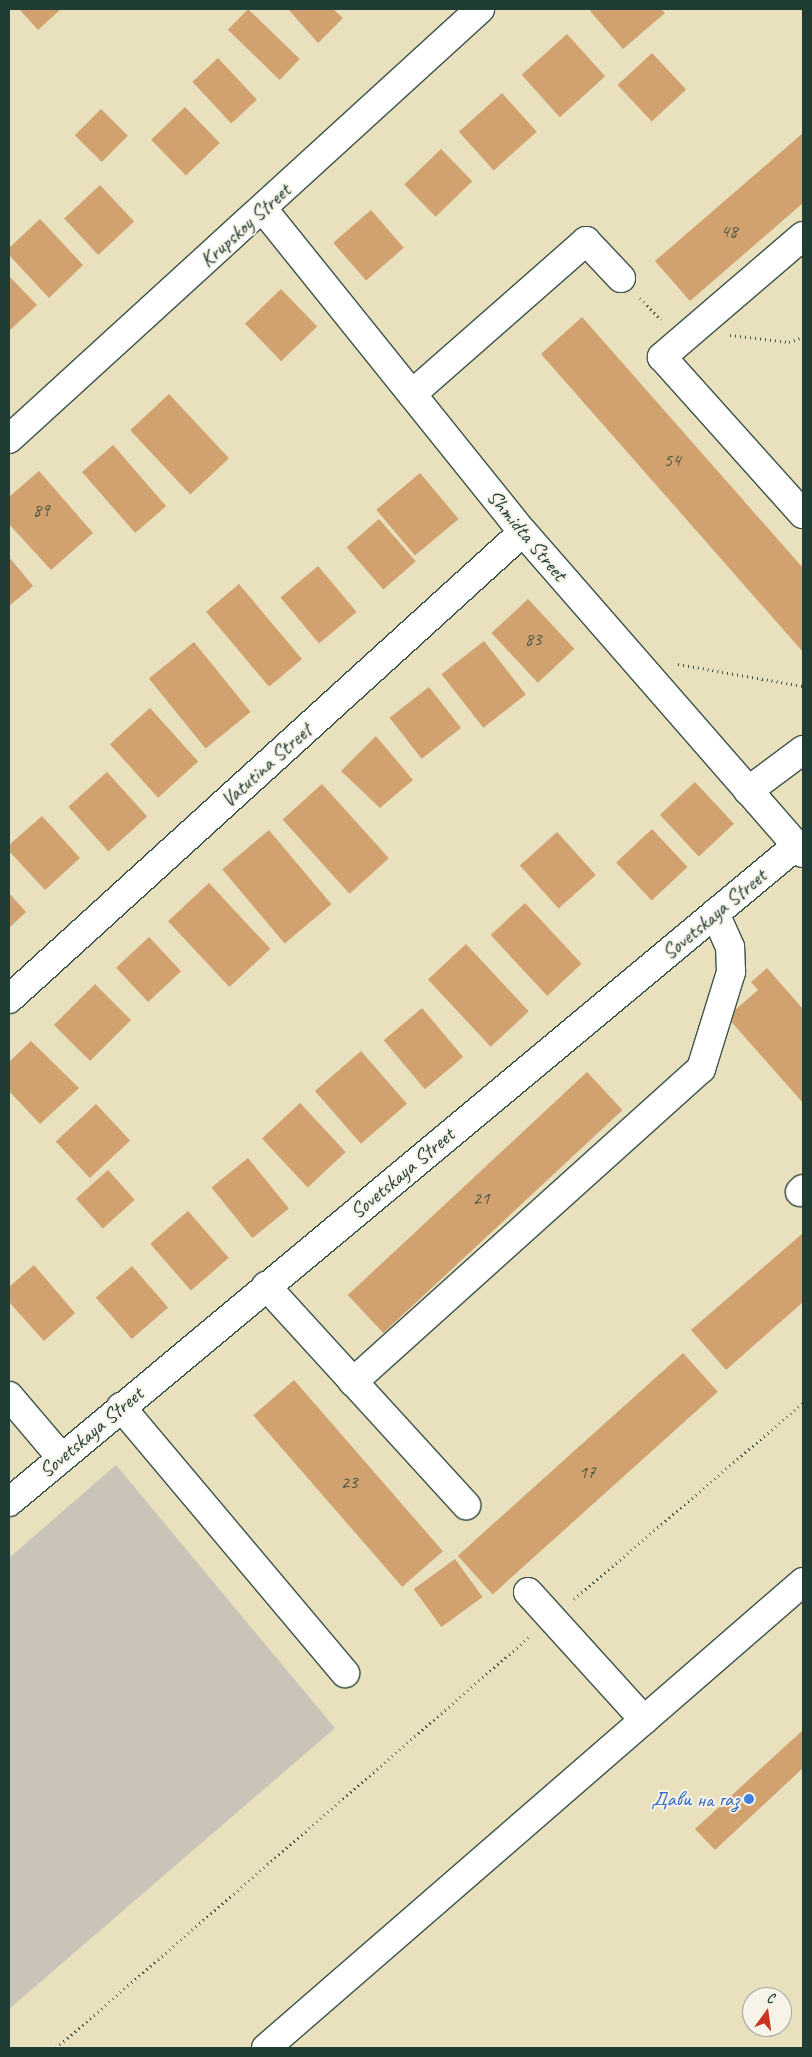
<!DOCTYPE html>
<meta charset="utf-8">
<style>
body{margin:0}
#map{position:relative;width:812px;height:2057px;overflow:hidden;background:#e9e0be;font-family:Caveat,sans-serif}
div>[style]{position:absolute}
.industrial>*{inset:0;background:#cac3b8}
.building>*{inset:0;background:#d1a26f;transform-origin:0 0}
.path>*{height:3px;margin-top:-1.5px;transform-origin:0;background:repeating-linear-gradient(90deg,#3d5549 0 1px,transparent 0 5px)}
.roads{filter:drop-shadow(1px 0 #3d5549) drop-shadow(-1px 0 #3d5549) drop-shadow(0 1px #3d5549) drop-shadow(0 -1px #3d5549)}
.minor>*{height:28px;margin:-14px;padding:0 14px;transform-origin:14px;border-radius:14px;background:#fff}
.major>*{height:28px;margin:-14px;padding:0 14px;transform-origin:14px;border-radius:14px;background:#fff}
.highway>*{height:28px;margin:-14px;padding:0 14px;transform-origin:14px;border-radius:14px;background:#fff}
.dots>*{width:14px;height:14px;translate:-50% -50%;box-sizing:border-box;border:2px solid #f7f3e8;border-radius:50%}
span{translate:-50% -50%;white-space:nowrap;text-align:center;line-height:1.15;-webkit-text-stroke:4px #f7f3e8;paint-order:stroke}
.number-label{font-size:19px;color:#4c5643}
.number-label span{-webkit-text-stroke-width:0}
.street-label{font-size:21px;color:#1f3d34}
.shop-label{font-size:21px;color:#366cbe}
.right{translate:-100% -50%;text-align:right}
.frame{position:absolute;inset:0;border:10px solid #1f3d34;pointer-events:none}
.north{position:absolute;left:742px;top:1987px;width:50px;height:50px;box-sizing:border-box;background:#f7f3e8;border:1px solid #a1aaa0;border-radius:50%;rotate:14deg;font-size:14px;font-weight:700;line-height:20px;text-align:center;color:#1f3d34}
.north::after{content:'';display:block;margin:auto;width:18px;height:22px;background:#c8321e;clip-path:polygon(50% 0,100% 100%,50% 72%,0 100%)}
</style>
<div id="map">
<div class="industrial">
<div style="clip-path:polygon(116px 1465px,335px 1728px,9px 2009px,9px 1558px)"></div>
</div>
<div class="building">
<div style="clip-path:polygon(19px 9px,61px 9px,38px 30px)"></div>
<div style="left:248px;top:9px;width:72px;height:29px;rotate:44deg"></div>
<div style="clip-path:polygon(288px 9px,333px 9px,343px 18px,318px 43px)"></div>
<div style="clip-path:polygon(593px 9px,661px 9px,665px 13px,623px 49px,590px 11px)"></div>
<div style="left:567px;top:34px;width:57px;height:61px;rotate:48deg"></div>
<div style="left:652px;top:53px;width:50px;height:47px;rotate:47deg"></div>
<div style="left:218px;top:58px;width:57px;height:35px;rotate:47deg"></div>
<div style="left:502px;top:93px;width:52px;height:58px;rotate:48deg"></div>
<div style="left:185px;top:107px;width:50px;height:47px;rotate:46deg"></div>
<div style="left:101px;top:109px;width:38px;height:37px;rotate:45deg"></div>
<div style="clip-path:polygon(803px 133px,803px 203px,690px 301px,655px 261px)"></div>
<div style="left:441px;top:149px;width:45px;height:51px;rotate:46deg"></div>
<div style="left:100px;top:185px;width:50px;height:49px;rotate:47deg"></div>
<div style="left:371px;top:210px;width:50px;height:50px;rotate:49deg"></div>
<div style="clip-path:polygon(40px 219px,83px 265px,49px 298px,9px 255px,9px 248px)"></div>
<div style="clip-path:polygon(9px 276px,37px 305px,9px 331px)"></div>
<div style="left:281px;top:289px;width:52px;height:50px;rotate:46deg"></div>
<div style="clip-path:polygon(582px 317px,803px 568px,803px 652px,541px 354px)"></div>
<div style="left:169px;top:394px;width:88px;height:53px;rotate:47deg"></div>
<div style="left:113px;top:445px;width:81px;height:41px;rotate:49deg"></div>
<div style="clip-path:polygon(39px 471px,93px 533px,51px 570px,9px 524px,9px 497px)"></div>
<div style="left:420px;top:473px;width:60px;height:57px;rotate:50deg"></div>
<div style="left:379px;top:519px;width:56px;height:43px;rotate:49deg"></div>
<div style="clip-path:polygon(9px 557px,33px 586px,9px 606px)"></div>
<div style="left:318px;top:566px;width:60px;height:49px;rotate:50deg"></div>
<div style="left:239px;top:584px;width:98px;height:43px;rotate:50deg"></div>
<div style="left:528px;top:599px;width:68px;height:50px;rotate:47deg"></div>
<div style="left:484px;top:641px;width:68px;height:54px;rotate:52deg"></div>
<div style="left:194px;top:642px;width:90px;height:58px;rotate:51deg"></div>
<div style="left:429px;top:687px;width:52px;height:50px;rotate:52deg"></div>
<div style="left:150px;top:708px;width:72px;height:54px;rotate:48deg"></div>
<div style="clip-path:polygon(376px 736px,413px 780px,380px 808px,341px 771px)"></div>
<div style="left:107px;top:772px;width:60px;height:52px;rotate:48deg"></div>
<div style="left:695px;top:782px;width:57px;height:48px;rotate:47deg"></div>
<div style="left:322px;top:784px;width:100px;height:53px;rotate:48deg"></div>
<div style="clip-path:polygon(42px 816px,80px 858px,45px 890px,9px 851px,9px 845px)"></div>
<div style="left:652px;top:829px;width:52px;height:49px;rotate:47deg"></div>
<div style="left:269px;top:830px;width:97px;height:61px;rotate:50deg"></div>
<div style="left:557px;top:832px;width:58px;height:50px;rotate:48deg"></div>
<div style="left:209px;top:883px;width:90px;height:56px;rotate:47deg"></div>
<div style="clip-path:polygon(9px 893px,26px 912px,9px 928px)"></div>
<div style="left:525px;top:903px;width:83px;height:47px;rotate:47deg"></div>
<div style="left:149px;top:937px;width:47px;height:45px;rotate:47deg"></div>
<div style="left:466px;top:944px;width:92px;height:52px;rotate:47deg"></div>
<div style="clip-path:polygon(767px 968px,803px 1009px,803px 1103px,727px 1017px,758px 990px,751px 982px)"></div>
<div style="left:95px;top:984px;width:51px;height:58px;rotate:45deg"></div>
<div style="left:422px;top:1008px;width:64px;height:50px;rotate:50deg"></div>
<div style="clip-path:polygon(31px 1041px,79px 1088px,40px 1124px,9px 1091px,9px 1062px)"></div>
<div style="left:361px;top:1051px;width:70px;height:61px;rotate:49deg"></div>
<div style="left:587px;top:1072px;width:52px;height:327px;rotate:47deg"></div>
<div style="left:300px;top:1103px;width:67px;height:52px;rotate:47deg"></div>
<div style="left:96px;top:1104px;width:50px;height:55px;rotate:47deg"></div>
<div style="left:248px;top:1158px;width:65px;height:47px;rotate:51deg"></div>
<div style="left:108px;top:1170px;width:40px;height:43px;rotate:48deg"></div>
<div style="left:188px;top:1211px;width:62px;height:50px;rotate:49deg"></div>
<div style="clip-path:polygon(803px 1233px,803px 1302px,726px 1370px,691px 1330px)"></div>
<div style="clip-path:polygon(34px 1265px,75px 1313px,44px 1341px,9px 1302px,9px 1287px)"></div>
<div style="left:132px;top:1266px;width:55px;height:48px;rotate:49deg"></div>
<div style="left:683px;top:1353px;width:52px;height:303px;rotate:48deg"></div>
<div style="left:294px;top:1380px;width:227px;height:54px;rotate:49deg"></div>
<div style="left:455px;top:1559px;width:47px;height:51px;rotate:54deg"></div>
<div style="clip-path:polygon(803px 1730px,803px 1768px,715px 1850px,695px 1829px)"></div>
</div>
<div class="path">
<div style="left:640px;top:298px;width:30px;rotate:46deg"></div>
<div style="left:730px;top:335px;width:59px;rotate:6.8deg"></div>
<div style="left:789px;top:342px;width:15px;rotate:-20deg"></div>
<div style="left:678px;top:664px;width:127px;rotate:10deg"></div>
<div style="left:574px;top:1599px;width:301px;rotate:-40.6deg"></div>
<div style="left:56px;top:2048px;width:627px;rotate:-40.99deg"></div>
</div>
<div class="roads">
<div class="minor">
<div style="left:263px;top:209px;width:415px;rotate:51.2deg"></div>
<div style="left:523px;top:532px;width:426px;rotate:48.9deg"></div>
<div style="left:803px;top:236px;width:186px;rotate:139.4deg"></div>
<div style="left:662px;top:357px;width:211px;rotate:48.1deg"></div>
<div style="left:412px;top:394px;width:232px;rotate:-41.3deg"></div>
<div style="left:586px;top:241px;width:51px;rotate:46.6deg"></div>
<div style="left:748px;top:791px;width:69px;rotate:-36.7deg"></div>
<div style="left:9px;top:999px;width:694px;rotate:-42.26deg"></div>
<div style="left:800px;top:1192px;width:4px;rotate:-45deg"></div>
<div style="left:266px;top:1286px;width:297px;rotate:47.6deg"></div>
<div style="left:353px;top:1382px;width:468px;rotate:-42deg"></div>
<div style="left:701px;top:1069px;width:102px;rotate:-72.8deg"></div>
<div style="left:731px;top:972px;width:25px;rotate:-92deg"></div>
<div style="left:730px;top:947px;width:37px;rotate:-114deg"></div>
<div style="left:9px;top:1396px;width:80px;rotate:49.6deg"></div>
<div style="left:121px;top:1407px;width:348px;rotate:49.9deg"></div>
<div style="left:9px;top:1502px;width:1025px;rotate:-39.81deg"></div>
<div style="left:528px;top:1592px;width:173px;rotate:47.8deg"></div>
</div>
<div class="major">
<div style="left:9px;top:439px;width:638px;rotate:-42.39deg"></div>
</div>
<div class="highway">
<div style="left:266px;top:2048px;width:711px;rotate:-40.95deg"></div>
</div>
</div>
<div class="dots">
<div style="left:749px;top:1799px;background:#3f7fe0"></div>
</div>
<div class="number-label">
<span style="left:729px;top:232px">48</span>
<span style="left:672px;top:461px">54</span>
<span style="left:41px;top:511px">89</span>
<span style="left:533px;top:640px">83</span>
<span style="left:481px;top:1199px">21</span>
<span style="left:587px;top:1473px">17</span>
<span style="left:349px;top:1483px">23</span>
</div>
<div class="street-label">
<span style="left:245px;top:225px;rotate:-42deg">Krupskoy Street</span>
<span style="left:527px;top:535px;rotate:50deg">Shmidta Street</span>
<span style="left:266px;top:765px;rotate:-42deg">Vatutina Street</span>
<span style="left:714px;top:914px;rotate:-40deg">Sovetskaya Street</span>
<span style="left:402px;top:1173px;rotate:-40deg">Sovetskaya Street</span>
<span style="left:91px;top:1432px;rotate:-40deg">Sovetskaya Street</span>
</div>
<div class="shop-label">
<span class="right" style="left:739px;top:1799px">Дави на газ</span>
</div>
<div class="frame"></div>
<div class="north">С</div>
</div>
